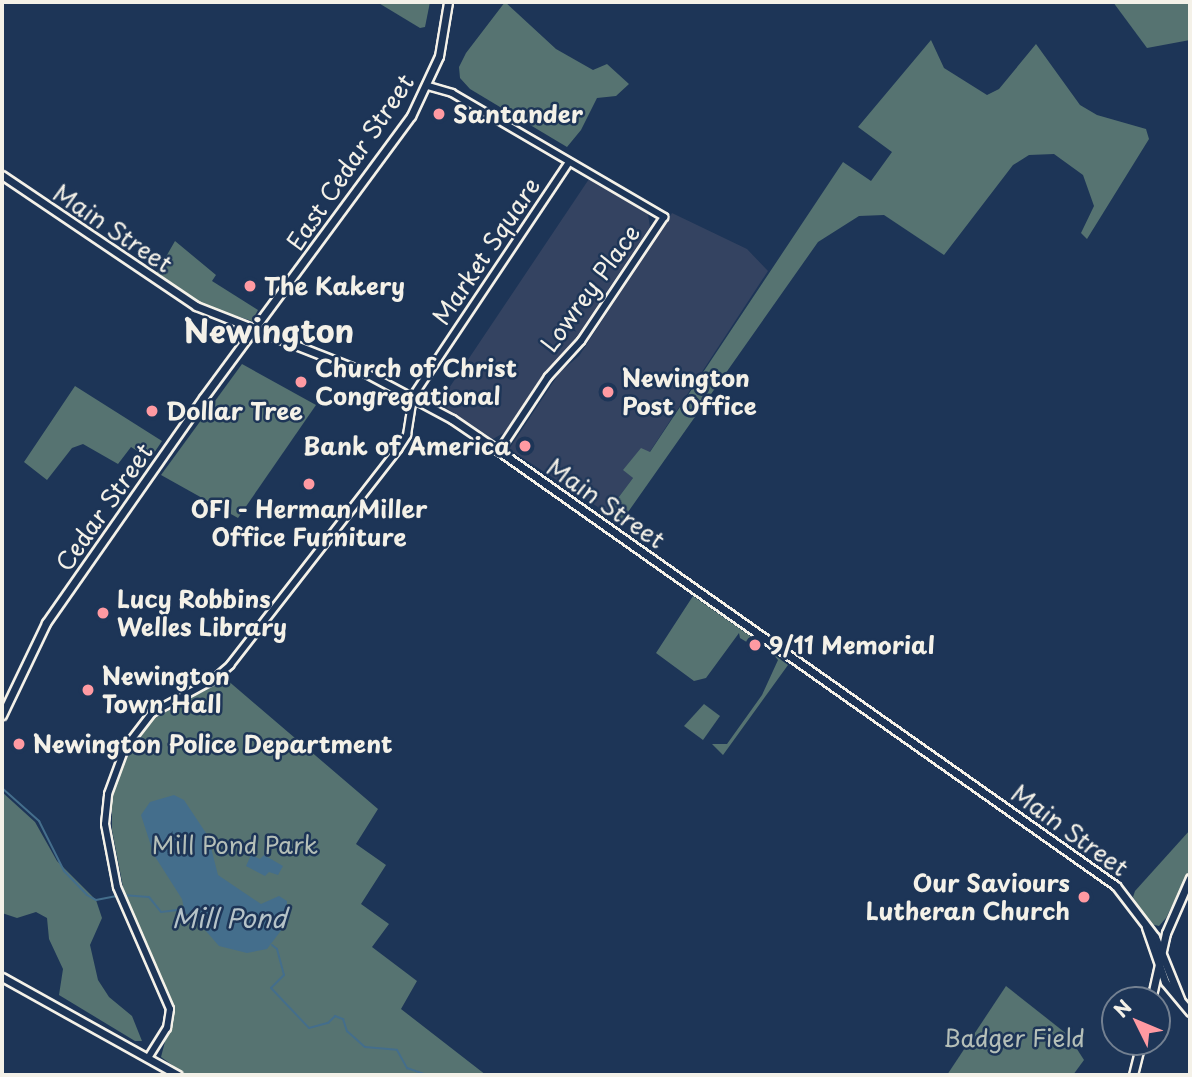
<!DOCTYPE html>
<style>
body{margin:0}
#map{position:relative;width:1192px;height:1077px;overflow:hidden;background:#1d3557;font-family:"Playpen Sans",sans-serif}
div>[style]{position:absolute}
.built>*{inset:0;background:#344361}
.green>*{inset:0;background:#567371}
.water>*{inset:0;background:#446e8c}
.stream>*{height:2px;margin:-1px;padding:0 1px;transform-origin:1px;border-radius:1px;background:#446e8c}
.roads{filter:drop-shadow(2px 0 #f4f1e8) drop-shadow(-2px 0 #f4f1e8) drop-shadow(0 2px #f4f1e8) drop-shadow(0 -2px #f4f1e8)}
.tertiary>*{height:6px;margin:-3px;padding:0 3px;transform-origin:3px;border-radius:3px;background:#1d3557}
.secondary>*{height:7px;margin:-3.5px;padding:0 3.5px;transform-origin:3.5px;border-radius:3.5px;background:#1d3557}
.dots>*{width:19px;height:19px;translate:-50% -50%;box-sizing:border-box;border:4px solid #1d3557;border-radius:50%}
span{translate:-50% -50%;white-space:nowrap;text-align:center;line-height:1.15;-webkit-text-stroke:5px #1d3557;paint-order:stroke}
.poi-label{font-size:24px;color:#f4f1e8;font-weight:700}
.left{translate:0 -50%;text-align:left}
.right{translate:-100% -50%;text-align:right}
.street-label{font-size:24px;color:#f4f1e8}
.park-label{font-size:24px;color:#b5bfb8}
.water-label{font-size:26px;color:#b6c3c8;font-style:italic}
.district-label{font-size:32px;color:#f4f1e8;font-weight:700}
.frame{position:absolute;inset:0;border:4px solid #f4f1e8;pointer-events:none}
.north{position:absolute;left:1101px;top:986px;width:70px;height:70px;box-sizing:border-box;background:#1d3557;border:2px solid #738091;border-radius:50%;rotate:313deg;font-size:19px;font-weight:700;line-height:28px;text-align:center;color:#f4f1e8}
.north::after{content:'';display:block;margin:auto;width:24px;height:32px;background:#ff9aa2;clip-path:polygon(50% 0,100% 100%,50% 72%,0 100%)}
</style>
<div id="map">
<div class="built">
<div style="clip-path:polygon(589px 179px,648px 214px,650px 227px,568px 350px,548px 369px,507px 431px,493px 439px,439px 403px)"></div>
<div style="clip-path:polygon(672px 213px,747px 249px,768px 271px,649px 453px,624px 470px,633px 478px,607px 513px,509px 449px,560px 372px,579px 356px)"></div>
</div>
<div class="green">
<div style="clip-path:polygon(377px 2px,430px 2px,425px 27px,420px 28px)"></div>
<div style="clip-path:polygon(505px 2px,556px 49px,593px 70px,607px 64px,629px 84px,616px 96px,597px 98px,581px 130px,567px 147px,470px 89px,460px 78px,459px 67px,466px 53px)"></div>
<div style="clip-path:polygon(1113px 2px,1190px 2px,1190px 40px,1147px 48px)"></div>
<div style="clip-path:polygon(931px 40px,944px 68px,987px 95px,999px 89px,1036px 44px,1080px 105px,1097px 115px,1146px 129px,1149px 139px,1087px 239px,1081px 233px,1094px 206px,1083px 175px,1054px 154px,1029px 155px,1013px 165px,944px 255px,884px 215px,859px 216px,818px 242px,621px 522px,607px 513px,633px 478px,623px 470px,641px 448px,650px 452px,843px 162px,871px 181px,892px 152px,858px 127px)"></div>
<div style="clip-path:polygon(175px 241px,216px 275px,212px 281px,258px 310px,252px 321px,200px 304px,155px 276px)"></div>
<div style="clip-path:polygon(242px 364px,316px 405px,238px 518px,161px 475px)"></div>
<div style="clip-path:polygon(75px 386px,162px 441px,150px 459px,131px 447px,118px 464px,83px 444px,72px 448px,47px 480px,24px 462px)"></div>
<div style="clip-path:polygon(693px 596px,763px 645px,760px 650px,740px 638px,739px 633px,706px 678px,694px 681px,656px 653px)"></div>
<div style="clip-path:polygon(773px 654px,788px 665px,723px 755px,712px 744px,727px 744px,762px 695px,778px 660px)"></div>
<div style="clip-path:polygon(226px 679px,378px 809px,356px 844px,386px 865px,361px 904px,389px 924px,372px 947px,417px 981px,401px 1009px,486px 1075px,186px 1075px,161px 1057px,173px 1011px,124px 892px,112px 830px,112px 798px,128px 750px,150px 721px)"></div>
<div style="clip-path:polygon(704px 704px,720px 716px,703px 740px,684px 726px)"></div>
<div style="clip-path:polygon(2px 792px,35px 822px,57px 861px,96px 900px,102px 918px,90px 945px,98px 980px,109px 997px,132px 1016px,142px 1041px,135px 1041px,59px 995px,63px 969px,49px 939px,47px 918px,36px 912px,17px 918px,2px 913px)"></div>
<div style="clip-path:polygon(1190px 830px,1190px 869px,1166px 918px,1159px 926px,1150px 924px,1133px 897px,1135px 891px)"></div>
<div style="clip-path:polygon(1006px 986px,1068px 1035px,1084px 1060px,1073px 1075px,947px 1075px)"></div>
</div>
<div class="water">
<div style="clip-path:polygon(174px 795px,184px 800px,208px 836px,218px 875px,261px 904px,279px 896px,287px 901px,286px 924px,267px 949px,247px 953px,219px 946px,192px 915px,185px 914px,182px 899px,154px 855px,141px 815px,150px 802px)"></div>
<div style="clip-path:polygon(251px 855px,260px 859px,264px 855px,283px 866px,278px 875px,269px 872px,265px 876px,246px 866px)"></div>
</div>
<div class="stream">
<div style="left:2px;top:788px;width:50px;rotate:41.7deg"></div>
<div style="left:39px;top:821px;width:56px;rotate:63.4deg"></div>
<div style="left:64px;top:871px;width:33px;rotate:46deg"></div>
<div style="left:87px;top:895px;width:10px;rotate:29deg"></div>
<div style="left:96px;top:900px;width:21px;rotate:-11deg"></div>
<div style="left:122px;top:895px;width:27px;rotate:4deg"></div>
<div style="left:149px;top:897px;width:19px;rotate:51deg"></div>
<div style="left:161px;top:912px;width:23px;rotate:-7deg"></div>
<div style="left:272px;top:945px;width:6px;rotate:39deg"></div>
<div style="left:277px;top:949px;width:27px;rotate:75deg"></div>
<div style="left:284px;top:975px;width:18px;rotate:135deg"></div>
<div style="left:271px;top:988px;width:55px;rotate:46.5deg"></div>
<div style="left:309px;top:1028px;width:20px;rotate:-15deg"></div>
<div style="left:328px;top:1023px;width:10px;rotate:-45deg"></div>
<div style="left:335px;top:1016px;width:9px;rotate:21deg"></div>
<div style="left:343px;top:1019px;width:13px;rotate:72deg"></div>
<div style="left:347px;top:1031px;width:24px;rotate:42deg"></div>
<div style="left:365px;top:1047px;width:32px;rotate:5deg"></div>
<div style="left:397px;top:1050px;width:21px;rotate:61deg"></div>
<div style="left:407px;top:1068px;width:21px;rotate:19deg"></div>
</div>
<div class="roads">
<div class="tertiary">
<div style="left:428px;top:86px;width:25px;rotate:16deg"></div>
<div style="left:452px;top:93px;width:246px;rotate:30.3deg"></div>
<div style="left:664px;top:217px;width:149px;rotate:123.8deg"></div>
<div style="left:581px;top:341px;width:49px;rotate:132.5deg"></div>
<div style="left:548px;top:377px;width:89px;rotate:123.5deg"></div>
<div style="left:148px;top:1058px;width:36px;rotate:-58deg"></div>
<div style="left:167px;top:1028px;width:19px;rotate:-81deg"></div>
<div style="left:170px;top:1009px;width:133px;rotate:-113.5deg"></div>
<div style="left:117px;top:887px;width:64px;rotate:-100.8deg"></div>
<div style="left:105px;top:824px;width:30px;rotate:-84deg"></div>
<div style="left:108px;top:794px;width:49px;rotate:-69.7deg"></div>
<div style="left:125px;top:748px;width:44px;rotate:-52.4deg"></div>
<div style="left:152px;top:713px;width:69px;rotate:-28.4deg"></div>
<div style="left:213px;top:680px;width:23px;rotate:-41deg"></div>
<div style="left:230px;top:665px;width:274px;rotate:-52.1deg"></div>
<div style="left:398px;top:449px;width:17px;rotate:-57deg"></div>
<div style="left:407px;top:435px;width:39px;rotate:-81deg"></div>
<div style="left:413px;top:396px;width:281px;rotate:-56.3deg"></div>
</div>
<div class="secondary">
<div style="left:2px;top:175px;width:234px;rotate:34deg"></div>
<div style="left:196px;top:306px;width:180px;rotate:21.4deg"></div>
<div style="left:364px;top:372px;width:100px;rotate:28.1deg"></div>
<div style="left:452px;top:419px;width:57px;rotate:34.2deg"></div>
<div style="left:499px;top:451px;width:755px;rotate:35.18deg"></div>
<div style="left:1116px;top:886px;width:64px;rotate:52.6deg"></div>
<div style="left:1155px;top:937px;width:67px;rotate:68deg"></div>
<div style="left:2px;top:715px;width:102px;rotate:-64.4deg"></div>
<div style="left:46px;top:623px;width:274px;rotate:-55.1deg"></div>
<div style="left:203px;top:398px;width:350px;rotate:-53.6deg"></div>
<div style="left:411px;top:116px;width:66px;rotate:-65deg"></div>
<div style="left:439px;top:56px;width:55px;rotate:-80.5deg"></div>
<div style="left:1146px;top:927px;width:58px;rotate:70.9deg"></div>
<div style="left:1165px;top:982px;width:39px;rotate:50deg"></div>
<div style="left:2px;top:977px;width:201px;rotate:29.1deg"></div>
<div style="left:1151px;top:1000px;width:69px;rotate:-77.4deg"></div>
<div style="left:1166px;top:933px;width:60px;rotate:-66.4deg"></div>
<div style="left:1133px;top:1075px;width:34px;rotate:-76deg"></div>
</div>
</div>
<div class="dots">
<div style="left:439px;top:114px;background:#ff9aa2"></div>
<div style="left:250px;top:286px;background:#ff9aa2"></div>
<div style="left:301px;top:382px;background:#ff9aa2"></div>
<div style="left:608px;top:392px;background:#ff9aa2"></div>
<div style="left:152px;top:411px;background:#ff9aa2"></div>
<div style="left:525px;top:446px;background:#ff9aa2"></div>
<div style="left:309px;top:484px;background:#ff9aa2"></div>
<div style="left:103px;top:613px;background:#ff9aa2"></div>
<div style="left:755px;top:645px;background:#ff9aa2"></div>
<div style="left:88px;top:690px;background:#ff9aa2"></div>
<div style="left:19px;top:744px;background:#ff9aa2"></div>
<div style="left:1084px;top:897px;background:#ff9aa2"></div>
</div>
<div class="poi-label">
<span class="left" style="left:453px;top:114px">Santander</span>
<span class="left" style="left:264px;top:286px">The Kakery</span>
<span class="left" style="left:315px;top:382px">Church of Christ<br>Congregational</span>
<span class="left" style="left:622px;top:392px">Newington<br>Post Office</span>
<span class="left" style="left:166px;top:411px">Dollar Tree</span>
<span class="right" style="left:511px;top:446px">Bank of America</span>
<span style="left:309px;top:523px">OFI - Herman Miller<br>Office Furniture</span>
<span class="left" style="left:117px;top:613px">Lucy Robbins<br>Welles Library</span>
<span class="left" style="left:769px;top:645px">9/11 Memorial</span>
<span class="left" style="left:102px;top:690px">Newington<br>Town Hall</span>
<span class="left" style="left:33px;top:744px">Newington Police Department</span>
<span class="right" style="left:1070px;top:897px">Our Saviours<br>Lutheran Church</span>
</div>
<div class="street-label">
<span style="left:350px;top:162px;rotate:-56deg">East Cedar Street</span>
<span style="left:113px;top:228px;rotate:34deg">Main Street</span>
<span style="left:486px;top:251px;rotate:-56deg">Market Square</span>
<span style="left:590px;top:288px;rotate:-54deg">Lowrey Place</span>
<span style="left:606px;top:503px;rotate:35deg">Main Street</span>
<span style="left:104px;top:507px;rotate:-55deg">Cedar Street</span>
<span style="left:1070px;top:830px;rotate:36deg">Main Street</span>
</div>
<div class="park-label">
<span style="left:235px;top:845px">Mill Pond Park</span>
<span style="left:1014px;top:1038px">Badger Field</span>
</div>
<div class="water-label">
<span style="left:229px;top:918px">Mill Pond</span>
</div>
<div class="district-label">
<span style="left:269px;top:330px">Newington</span>
</div>
<div class="frame"></div>
<div class="north">N</div>
</div>
